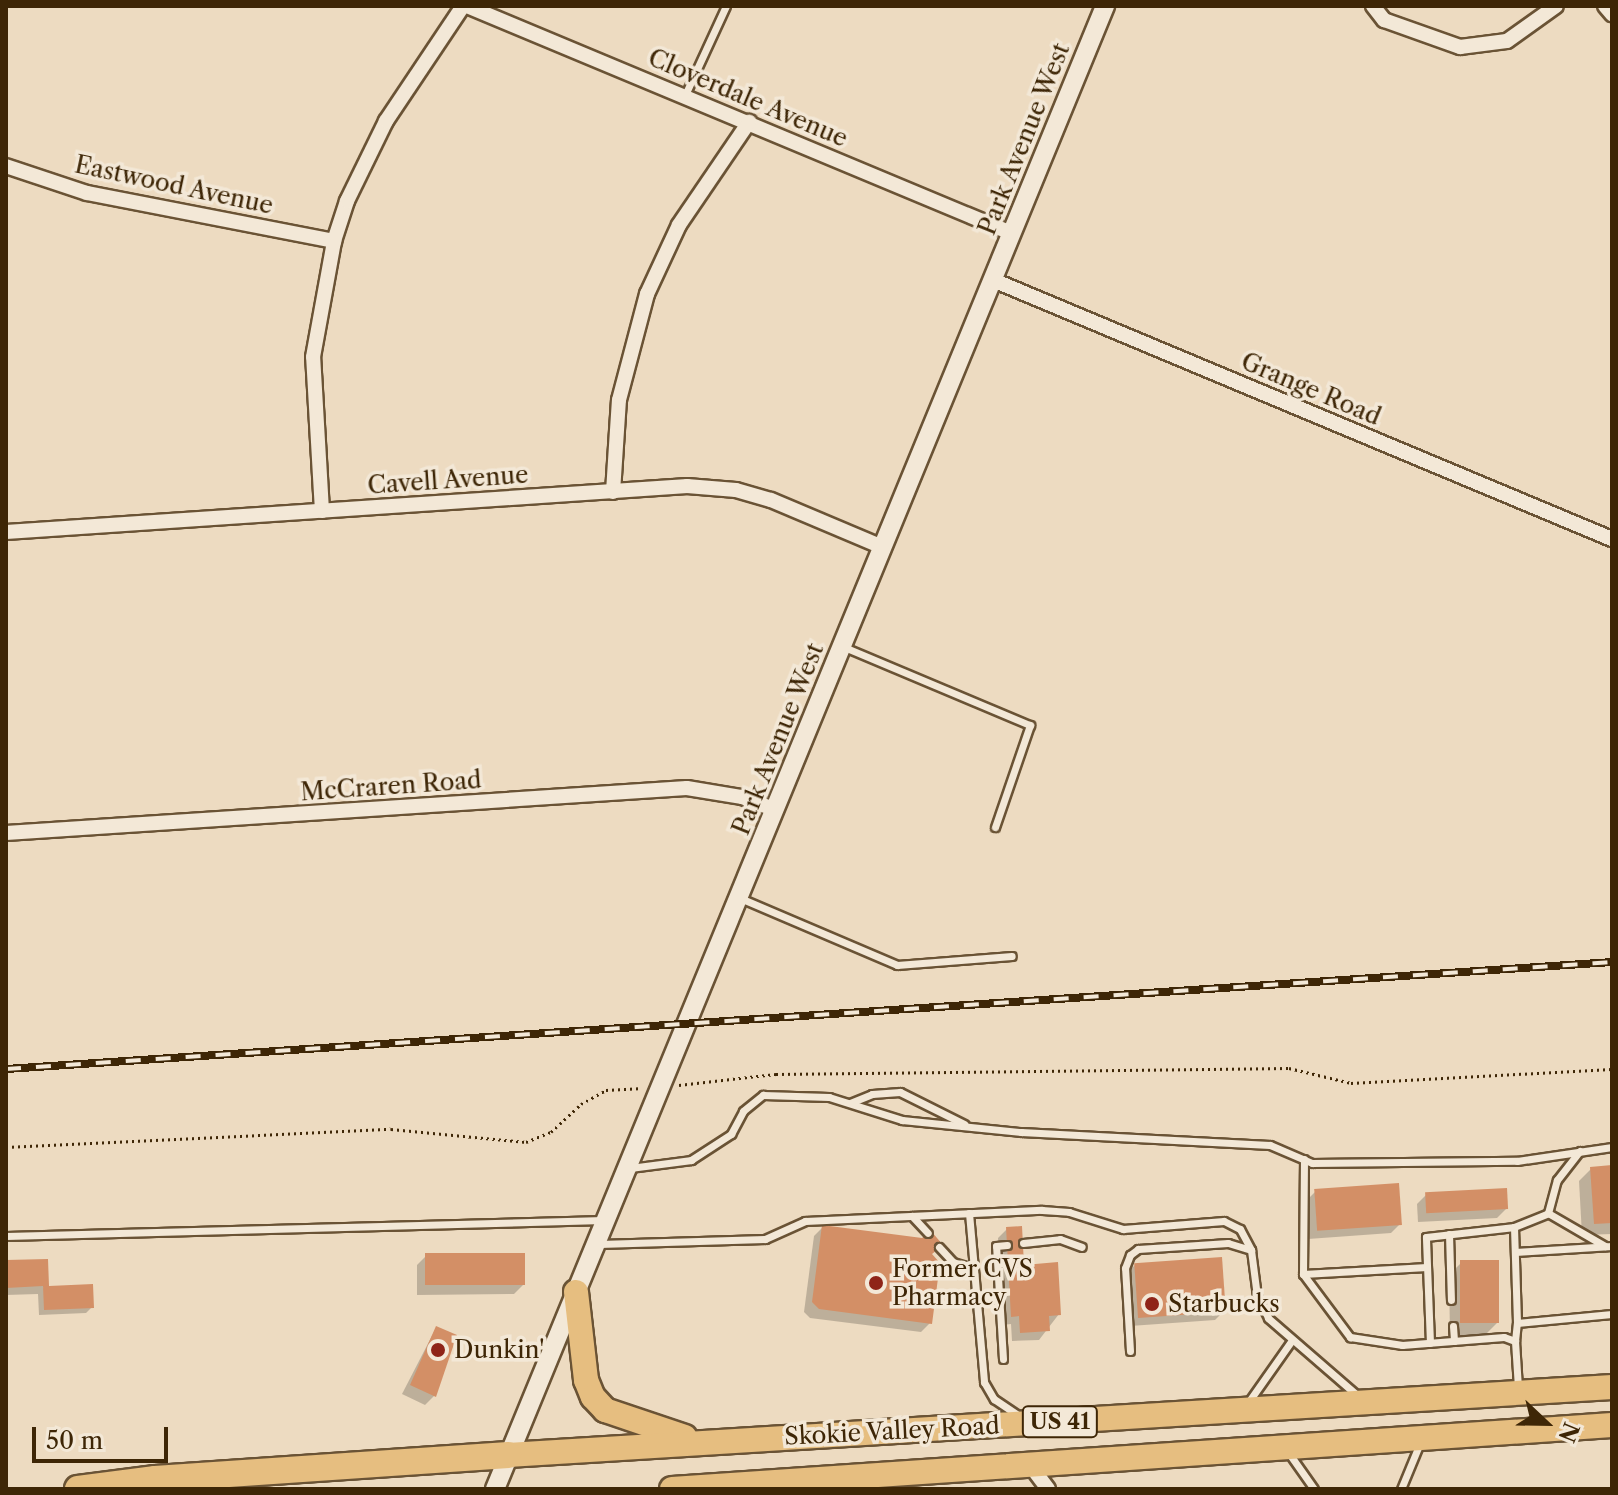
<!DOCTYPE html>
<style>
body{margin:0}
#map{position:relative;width:1618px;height:1495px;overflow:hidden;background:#eddbc1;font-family:"Libre Caslon Text",serif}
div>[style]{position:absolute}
.shadow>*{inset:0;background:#0003}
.building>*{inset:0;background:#d38f66;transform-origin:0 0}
.path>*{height:3px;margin-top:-1.5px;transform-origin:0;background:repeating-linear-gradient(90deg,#3e2606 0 2px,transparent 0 6px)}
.roads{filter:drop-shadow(2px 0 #6a5335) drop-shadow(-2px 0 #6a5335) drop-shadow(0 2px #6a5335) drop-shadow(0 -2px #6a5335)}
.service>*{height:7px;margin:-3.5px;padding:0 3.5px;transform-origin:3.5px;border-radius:3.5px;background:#f3e8d7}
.minor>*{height:14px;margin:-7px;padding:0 7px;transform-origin:7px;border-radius:7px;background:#f3e8d7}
.tertiary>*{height:18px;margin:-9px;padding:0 9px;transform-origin:9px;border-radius:9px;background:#f3e8d7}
.trunk>*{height:24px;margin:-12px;padding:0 12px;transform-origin:12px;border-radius:12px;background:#e6be80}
.motorway>*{height:26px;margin:-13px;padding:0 13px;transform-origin:13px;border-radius:13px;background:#e6be80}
.rail>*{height:8px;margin-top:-4px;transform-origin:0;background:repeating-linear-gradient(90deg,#f3e8d7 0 15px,#3e2606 0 30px);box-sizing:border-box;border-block:2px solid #3e2606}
.dots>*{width:22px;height:22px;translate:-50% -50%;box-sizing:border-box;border:4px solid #f3e8d7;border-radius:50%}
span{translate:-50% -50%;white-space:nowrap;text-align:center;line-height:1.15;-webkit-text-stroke:7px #f3e8d7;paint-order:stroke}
.shield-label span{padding:2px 6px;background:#f3e8d7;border:2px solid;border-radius:6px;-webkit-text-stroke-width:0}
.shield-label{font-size:22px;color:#3e2606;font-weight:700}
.street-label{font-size:24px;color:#3e2606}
.poi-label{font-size:24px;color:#3e2606}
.left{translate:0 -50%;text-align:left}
.frame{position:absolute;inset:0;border:8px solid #3e2606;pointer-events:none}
.north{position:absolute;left:1506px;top:1383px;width:80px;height:80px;-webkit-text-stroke:6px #f3e8d7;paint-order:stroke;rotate:112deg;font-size:22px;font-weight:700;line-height:32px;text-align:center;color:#3e2606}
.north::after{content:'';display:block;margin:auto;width:28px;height:36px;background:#3e2606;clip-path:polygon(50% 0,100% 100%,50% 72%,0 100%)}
.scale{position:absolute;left:32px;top:1427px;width:136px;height:36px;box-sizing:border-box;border:4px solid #3e2606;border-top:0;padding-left:10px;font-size:24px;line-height:28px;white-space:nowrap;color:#3e2606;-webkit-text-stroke:6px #f3e8d7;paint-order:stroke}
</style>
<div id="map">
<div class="shadow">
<div style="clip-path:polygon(1612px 1167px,1612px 1234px,1582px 1235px,1579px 1181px,1591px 1169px)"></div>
<div style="clip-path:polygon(1315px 1192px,1400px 1224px,1391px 1233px,1308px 1239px,1306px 1201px)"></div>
<div style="clip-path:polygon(1426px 1195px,1506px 1209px,1497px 1218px,1418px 1222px,1417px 1204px)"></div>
<div style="clip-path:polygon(823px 1227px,930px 1255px,930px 1323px,921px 1332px,810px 1318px,804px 1312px,814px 1236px)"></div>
<div style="clip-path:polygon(1007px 1229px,1022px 1267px,1059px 1314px,1039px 1340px,1012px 1341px,1011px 1324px,1003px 1325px,998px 1238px)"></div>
<div style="clip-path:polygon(426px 1256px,523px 1285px,514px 1294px,417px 1295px,417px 1265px)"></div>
<div style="clip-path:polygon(46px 1261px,43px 1288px,92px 1307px,86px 1313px,39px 1315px,38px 1294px,6px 1295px,6px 1262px)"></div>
<div style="clip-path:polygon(1461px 1263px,1497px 1323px,1485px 1335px,1450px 1335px,1449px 1275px)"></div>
<div style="clip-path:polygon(1135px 1265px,1224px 1311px,1215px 1320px,1130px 1326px,1126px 1274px)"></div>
<div style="clip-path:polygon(436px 1328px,434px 1396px,425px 1405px,402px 1394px)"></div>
</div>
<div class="building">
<div style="clip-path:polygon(1612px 1165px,1612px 1223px,1594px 1224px,1590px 1167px)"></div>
<div style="left:1399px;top:1183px;width:42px;height:85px;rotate:86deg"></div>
<div style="left:1507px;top:1188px;width:21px;height:82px;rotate:87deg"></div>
<div style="clip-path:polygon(822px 1225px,922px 1238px,931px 1231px,943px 1245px,932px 1254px,940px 1263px,932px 1324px,819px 1309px,812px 1302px)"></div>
<div style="clip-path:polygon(1022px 1226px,1024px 1265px,1058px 1262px,1061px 1315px,1049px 1316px,1050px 1331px,1020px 1333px,1019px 1316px,1011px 1317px,1006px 1227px)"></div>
<div style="left:525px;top:1253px;width:32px;height:100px;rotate:90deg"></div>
<div style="left:1222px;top:1257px;width:55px;height:88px;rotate:86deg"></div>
<div style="clip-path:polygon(48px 1259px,49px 1286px,93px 1284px,94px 1308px,44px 1310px,43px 1286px,6px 1288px,6px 1260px)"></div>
<div style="left:1499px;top:1260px;width:63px;height:39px;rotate:90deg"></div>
<div style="clip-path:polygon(436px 1326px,457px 1335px,436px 1397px,410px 1385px)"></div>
</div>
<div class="path">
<div style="left:679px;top:1085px;width:98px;rotate:-6.5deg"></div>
<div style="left:776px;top:1074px;width:513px;rotate:-0.67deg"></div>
<div style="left:1289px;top:1068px;width:64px;rotate:13.6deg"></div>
<div style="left:1351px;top:1083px;width:261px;rotate:-3.1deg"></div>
<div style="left:6px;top:1147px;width:385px;rotate:-2.7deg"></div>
<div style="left:391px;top:1129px;width:136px;rotate:5.5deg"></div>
<div style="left:526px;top:1142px;width:27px;rotate:-22deg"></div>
<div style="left:551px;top:1132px;width:41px;rotate:-43deg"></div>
<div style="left:581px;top:1104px;width:29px;rotate:-29deg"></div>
<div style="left:606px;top:1090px;width:33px;rotate:-3deg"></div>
</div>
<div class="roads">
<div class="service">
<div style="left:685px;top:95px;width:98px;rotate:-65.3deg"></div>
<div style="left:844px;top:647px;width:202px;rotate:22.8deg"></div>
<div style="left:1030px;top:725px;width:108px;rotate:108.9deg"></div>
<div style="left:740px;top:898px;width:171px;rotate:23.1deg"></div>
<div style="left:897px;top:965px;width:115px;rotate:-4.5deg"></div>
<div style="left:850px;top:1103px;width:24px;rotate:-22deg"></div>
<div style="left:872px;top:1094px;width:28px;rotate:-4deg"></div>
<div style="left:900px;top:1092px;width:72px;rotate:26.6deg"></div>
<div style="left:1304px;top:1159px;width:115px;rotate:90.5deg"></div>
<div style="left:1303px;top:1274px;width:79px;rotate:53.3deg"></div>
<div style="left:1350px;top:1337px;width:53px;rotate:8.7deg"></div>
<div style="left:1402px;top:1345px;width:102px;rotate:-4.5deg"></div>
<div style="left:1504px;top:1337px;width:12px;rotate:20deg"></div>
<div style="left:1515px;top:1341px;width:46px;rotate:86.3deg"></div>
<div style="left:630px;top:1168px;width:62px;rotate:-7.5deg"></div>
<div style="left:691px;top:1160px;width:48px;rotate:-33deg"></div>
<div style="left:731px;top:1134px;width:26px;rotate:-62deg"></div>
<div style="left:743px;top:1111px;width:26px;rotate:-39deg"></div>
<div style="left:763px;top:1095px;width:66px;rotate:1.7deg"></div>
<div style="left:829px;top:1097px;width:77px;rotate:17.5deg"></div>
<div style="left:902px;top:1120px;width:120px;rotate:5.8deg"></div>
<div style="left:1021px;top:1132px;width:249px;rotate:3deg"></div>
<div style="left:1270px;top:1145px;width:46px;rotate:23.2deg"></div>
<div style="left:1312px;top:1163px;width:205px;rotate:-0.6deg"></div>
<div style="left:1517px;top:1161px;width:96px;rotate:-8.4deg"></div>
<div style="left:969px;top:1213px;width:170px;rotate:84.9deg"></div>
<div style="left:984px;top:1382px;width:20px;rotate:60deg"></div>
<div style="left:994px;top:1399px;width:30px;rotate:34deg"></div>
<div style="left:1548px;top:1213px;width:66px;rotate:30.1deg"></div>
<div style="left:912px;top:1216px;width:23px;rotate:47deg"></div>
<div style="left:1514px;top:1227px;width:37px;rotate:-22deg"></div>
<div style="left:1548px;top:1213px;width:34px;rotate:-75deg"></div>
<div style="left:1557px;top:1180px;width:37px;rotate:-52deg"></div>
<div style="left:1449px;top:1234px;width:66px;rotate:88.3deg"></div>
<div style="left:6px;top:1236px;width:598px;rotate:-1.53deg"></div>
<div style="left:1023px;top:1243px;width:37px;rotate:-6deg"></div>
<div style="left:1060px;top:1239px;width:23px;rotate:20deg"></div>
<div style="left:599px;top:1244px;width:166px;rotate:-1.7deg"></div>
<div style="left:765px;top:1239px;width:44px;rotate:-24.2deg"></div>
<div style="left:805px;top:1221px;width:237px;rotate:-2.7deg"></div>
<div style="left:1042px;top:1210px;width:27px;rotate:4deg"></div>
<div style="left:1069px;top:1212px;width:57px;rotate:17.5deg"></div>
<div style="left:1123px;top:1229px;width:101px;rotate:-4.5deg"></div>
<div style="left:1224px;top:1221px;width:18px;rotate:27deg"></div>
<div style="left:1240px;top:1229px;width:24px;rotate:62deg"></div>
<div style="left:1251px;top:1250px;width:46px;rotate:82.6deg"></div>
<div style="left:1257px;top:1296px;width:25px;rotate:63deg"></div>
<div style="left:1268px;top:1318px;width:118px;rotate:40.9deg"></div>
<div style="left:939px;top:1247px;width:21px;rotate:47deg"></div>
<div style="left:953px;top:1262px;width:21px;rotate:17deg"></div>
<div style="left:1515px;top:1252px;width:97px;rotate:-3.5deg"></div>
<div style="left:1303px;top:1274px;width:124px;rotate:-3.2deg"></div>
<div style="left:1453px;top:1326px;width:15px;rotate:86deg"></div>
<div style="left:1515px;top:1341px;width:18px;rotate:-84deg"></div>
<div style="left:1517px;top:1323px;width:95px;rotate:-5.4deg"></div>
<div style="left:1430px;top:1343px;width:106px;rotate:-92.2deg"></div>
<div style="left:1426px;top:1237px;width:89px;rotate:-6.5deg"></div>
<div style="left:1514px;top:1227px;width:96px;rotate:88.2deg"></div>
<div style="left:1130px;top:1351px;width:83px;rotate:-93.4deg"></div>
<div style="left:1125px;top:1268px;width:14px;rotate:-69deg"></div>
<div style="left:1130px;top:1255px;width:10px;rotate:-37deg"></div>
<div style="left:1138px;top:1249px;width:90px;rotate:-3.8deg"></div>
<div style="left:1228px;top:1243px;width:24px;rotate:17deg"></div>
<div style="left:1003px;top:1359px;width:113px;rotate:-93.5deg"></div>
<div style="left:996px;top:1246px;width:11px;rotate:-5deg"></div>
<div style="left:1247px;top:1404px;width:78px;rotate:-54.9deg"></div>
<div style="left:1288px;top:1452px;width:45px;rotate:54.9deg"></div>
<div style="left:1401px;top:1489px;width:50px;rotate:-67.6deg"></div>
</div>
<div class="minor">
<div style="left:467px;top:6px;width:589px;rotate:22.65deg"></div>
<div style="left:1373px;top:6px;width:18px;rotate:52deg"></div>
<div style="left:1384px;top:20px;width:81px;rotate:19.6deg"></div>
<div style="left:1460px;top:47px;width:47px;rotate:-7.3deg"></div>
<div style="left:1507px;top:41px;width:60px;rotate:-35.5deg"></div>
<div style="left:1605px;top:6px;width:11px;rotate:49deg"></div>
<div style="left:6px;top:166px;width:85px;rotate:18.4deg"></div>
<div style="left:87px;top:193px;width:252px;rotate:11deg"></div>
<div style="left:993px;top:280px;width:671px;rotate:22.71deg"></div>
<div style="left:613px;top:492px;width:92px;rotate:-86.3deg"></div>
<div style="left:619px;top:400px;width:110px;rotate:-75.2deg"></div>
<div style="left:647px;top:294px;width:76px;rotate:-65.1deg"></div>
<div style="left:679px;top:225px;width:125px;rotate:-55.8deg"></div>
<div style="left:322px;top:511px;width:154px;rotate:-93.3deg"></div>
<div style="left:313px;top:357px;width:118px;rotate:-79.7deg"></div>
<div style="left:334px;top:241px;width:42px;rotate:-72deg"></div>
<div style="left:347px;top:201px;width:89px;rotate:-64deg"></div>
<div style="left:386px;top:121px;width:138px;rotate:-56.2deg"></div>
<div style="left:6px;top:532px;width:683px;rotate:-3.86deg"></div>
<div style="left:687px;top:486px;width:49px;rotate:4.7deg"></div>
<div style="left:736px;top:490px;width:36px;rotate:16deg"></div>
<div style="left:771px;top:500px;width:121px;rotate:22.9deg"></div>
<div style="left:6px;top:833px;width:682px;rotate:-3.78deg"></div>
<div style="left:687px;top:788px;width:56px;rotate:9.3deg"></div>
<div style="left:742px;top:797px;width:36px;rotate:21deg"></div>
<div style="left:1030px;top:1465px;width:30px;rotate:53deg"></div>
</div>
<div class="tertiary">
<div style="left:495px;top:1489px;width:1604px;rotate:-67.64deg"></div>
</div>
<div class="trunk">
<div style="left:576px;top:1292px;width:89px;rotate:83.5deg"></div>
<div style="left:586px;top:1380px;width:18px;rotate:68deg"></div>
<div style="left:593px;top:1397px;width:18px;rotate:47deg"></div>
<div style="left:605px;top:1410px;width:84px;rotate:18.6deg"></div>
<div style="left:508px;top:1455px;width:1106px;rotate:-3.52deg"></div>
<div style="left:672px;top:1489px;width:942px;rotate:-3.89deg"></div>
</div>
<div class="motorway">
<div style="left:78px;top:1489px;width:78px;rotate:-7.4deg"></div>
<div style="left:155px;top:1479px;width:354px;rotate:-3.9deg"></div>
</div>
</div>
<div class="rail">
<div style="left:6px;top:1069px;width:1610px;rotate:-3.81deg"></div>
</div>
<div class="dots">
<div style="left:876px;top:1283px;background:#8f2418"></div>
<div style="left:1152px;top:1304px;background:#8f2418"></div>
<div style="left:438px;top:1350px;background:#8f2418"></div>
</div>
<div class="shield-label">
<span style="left:1060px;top:1422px">US 41</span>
</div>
<div class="street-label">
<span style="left:748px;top:98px;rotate:23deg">Cloverdale Avenue</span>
<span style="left:1024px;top:139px;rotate:-68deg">Park Avenue West</span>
<span style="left:174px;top:185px;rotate:12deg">Eastwood Avenue</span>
<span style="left:1311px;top:389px;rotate:23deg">Grange Road</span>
<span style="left:448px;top:480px;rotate:-4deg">Cavell Avenue</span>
<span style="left:778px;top:739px;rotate:-68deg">Park Avenue West</span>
<span style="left:391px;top:786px;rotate:-4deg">McCraren Road</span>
<span style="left:892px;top:1431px;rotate:-3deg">Skokie Valley Road</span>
</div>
<div class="poi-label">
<span class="left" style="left:892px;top:1283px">Former CVS<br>Pharmacy</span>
<span class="left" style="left:1168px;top:1304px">Starbucks</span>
<span class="left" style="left:454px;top:1350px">Dunkin'</span>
</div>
<div class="frame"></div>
<div class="north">N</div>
<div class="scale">50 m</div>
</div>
